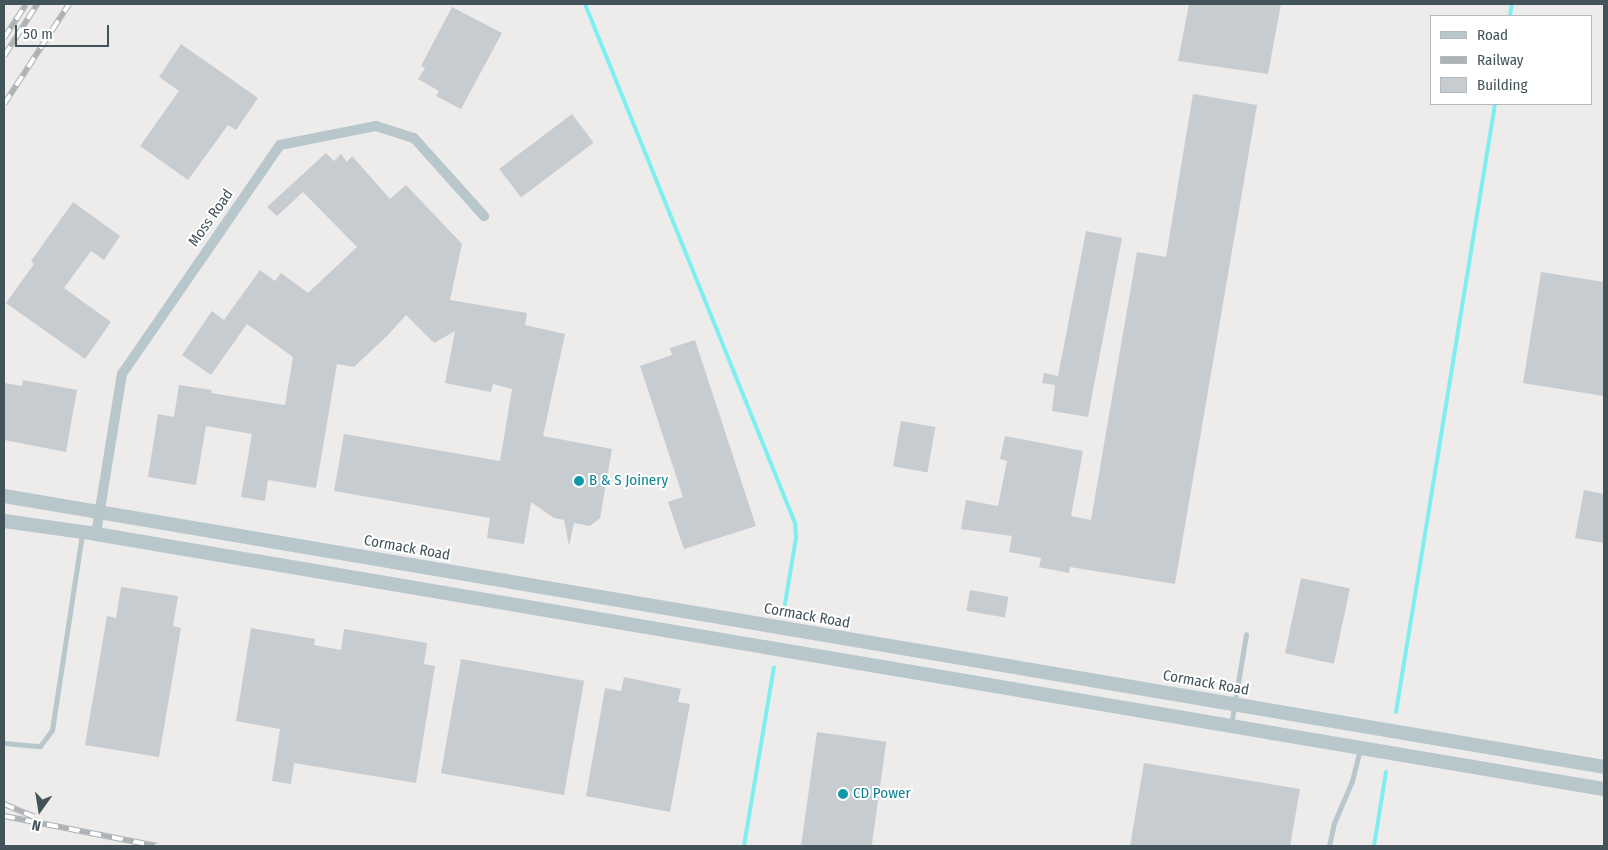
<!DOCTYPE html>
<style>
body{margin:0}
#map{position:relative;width:1608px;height:850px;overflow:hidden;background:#eeebeb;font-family:"Fira Sans Condensed",sans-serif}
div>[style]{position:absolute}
.stream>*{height:4px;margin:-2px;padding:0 2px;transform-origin:2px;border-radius:2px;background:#7eeff1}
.building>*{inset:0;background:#c7ccd1;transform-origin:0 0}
.service>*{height:5px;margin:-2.5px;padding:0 2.5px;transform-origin:2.5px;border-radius:2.5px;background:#b8c7cc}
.minor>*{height:10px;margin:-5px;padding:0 5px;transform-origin:5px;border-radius:5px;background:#b8c7cc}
.tertiary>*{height:14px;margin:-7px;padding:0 7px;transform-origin:7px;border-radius:7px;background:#b8c7cc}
.rail>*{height:5.5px;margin-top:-2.75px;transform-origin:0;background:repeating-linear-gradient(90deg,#fff 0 11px,#adb2b6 0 22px);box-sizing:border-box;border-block:1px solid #adb2b6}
.dots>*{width:14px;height:14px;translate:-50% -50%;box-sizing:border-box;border:2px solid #fff;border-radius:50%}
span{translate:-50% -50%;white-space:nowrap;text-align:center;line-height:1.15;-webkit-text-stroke:4px #fff;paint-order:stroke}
.street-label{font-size:15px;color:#42535a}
.culture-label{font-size:15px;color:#0d838f}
.left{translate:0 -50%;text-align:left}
.frame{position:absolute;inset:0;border:5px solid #42535a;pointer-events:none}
.legend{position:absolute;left:1430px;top:15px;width:162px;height:90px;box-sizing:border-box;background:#fff;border:1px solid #b3babd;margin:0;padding:6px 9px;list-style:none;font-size:15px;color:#42535a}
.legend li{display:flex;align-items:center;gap:10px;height:25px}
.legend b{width:25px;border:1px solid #b3babd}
.north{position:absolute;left:15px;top:785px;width:50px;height:50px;-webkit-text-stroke:4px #fff;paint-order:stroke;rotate:193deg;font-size:14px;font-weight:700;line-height:20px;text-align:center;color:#42535a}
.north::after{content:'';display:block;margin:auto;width:18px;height:22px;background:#42535a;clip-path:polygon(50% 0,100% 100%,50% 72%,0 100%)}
.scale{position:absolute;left:15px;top:25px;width:94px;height:22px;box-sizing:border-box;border:2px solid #42535a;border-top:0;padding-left:6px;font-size:15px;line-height:18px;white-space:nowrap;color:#42535a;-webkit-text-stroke:4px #fff;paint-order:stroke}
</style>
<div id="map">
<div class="stream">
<div style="left:585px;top:4px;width:560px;rotate:67.97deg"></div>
<div style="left:795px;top:523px;width:15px;rotate:86deg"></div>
<div style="left:796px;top:538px;width:67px;rotate:99.5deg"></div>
<div style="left:1510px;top:16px;width:12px;rotate:-81deg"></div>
<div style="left:1396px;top:712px;width:616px;rotate:-80.75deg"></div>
<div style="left:744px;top:846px;width:181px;rotate:-80.5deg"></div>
<div style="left:1374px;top:846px;width:75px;rotate:-80.8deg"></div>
</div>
<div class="building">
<div style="clip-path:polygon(1189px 4px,1281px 4px,1268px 74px,1178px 61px)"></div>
<div style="clip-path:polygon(452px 7px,502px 33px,461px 109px,436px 96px,439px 91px,418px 79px,425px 68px,421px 66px)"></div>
<div style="clip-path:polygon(181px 44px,258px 98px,236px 130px,228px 125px,188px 180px,140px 146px,179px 91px,159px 77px)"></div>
<div style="clip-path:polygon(1193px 94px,1257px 105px,1175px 584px,1070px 567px,1069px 573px,1039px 567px,1041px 558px,1009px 552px,1012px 536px,961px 529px,966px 500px,998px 506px,1007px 461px,1000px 459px,1005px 436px,1083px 451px,1071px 516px,1091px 520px,1137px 252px,1166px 257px)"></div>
<div style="left:572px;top:114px;width:36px;height:91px;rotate:53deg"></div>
<div style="clip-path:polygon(326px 153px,334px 161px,341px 154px,347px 162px,352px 156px,390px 199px,406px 185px,462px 244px,450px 300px,527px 313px,525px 325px,565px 334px,543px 436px,612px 449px,600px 518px,590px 526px,574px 523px,569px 546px,564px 520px,554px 518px,531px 502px,524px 544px,487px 538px,490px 518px,334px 491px,344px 434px,500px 461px,512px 389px,493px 384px,491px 392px,445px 383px,455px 331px,434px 343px,406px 315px,388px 335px,354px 367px,337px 364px,316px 488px,268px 480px,265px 501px,241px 497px,252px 434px,206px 426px,196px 485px,148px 477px,158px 414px,174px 417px,179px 385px,212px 390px,211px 393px,285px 405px,293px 357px,247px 324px,211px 375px,182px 355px,212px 311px,224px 320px,260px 270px,275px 281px,281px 273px,308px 293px,357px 247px,303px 192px,277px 216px,267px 207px)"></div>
<div style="clip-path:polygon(73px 202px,120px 236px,104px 260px,91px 251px,64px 288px,111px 322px,85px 359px,6px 303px,34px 264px,31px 261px)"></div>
<div style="clip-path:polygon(1086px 231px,1122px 238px,1088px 417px,1052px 411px,1055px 385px,1042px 383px,1044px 373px,1058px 376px)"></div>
<div style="clip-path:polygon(1541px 272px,1604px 282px,1604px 396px,1523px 383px)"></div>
<div style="clip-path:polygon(695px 340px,756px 526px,684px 549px,668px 502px,683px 497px,640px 366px,672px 355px,670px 348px)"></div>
<div style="clip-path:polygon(23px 380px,77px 390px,66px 452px,4px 440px,4px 383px,22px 386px)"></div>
<div style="left:901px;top:421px;width:35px;height:46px;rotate:10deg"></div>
<div style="clip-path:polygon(1584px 490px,1604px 494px,1604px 543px,1575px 538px)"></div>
<div style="left:1301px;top:578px;width:50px;height:77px;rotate:12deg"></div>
<div style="clip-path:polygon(121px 587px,178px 596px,173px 626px,181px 628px,159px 757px,85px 745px,107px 616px,116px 618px)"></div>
<div style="left:970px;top:590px;width:39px;height:21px;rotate:10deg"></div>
<div style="clip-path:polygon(251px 628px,315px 639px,314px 645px,341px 650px,344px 629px,427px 643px,424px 664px,435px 666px,416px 783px,294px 763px,291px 784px,272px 781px,280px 729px,236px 721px)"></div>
<div style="left:461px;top:659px;width:125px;height:116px;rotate:10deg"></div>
<div style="clip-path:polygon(624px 677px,681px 689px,678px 702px,690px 704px,670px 812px,586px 796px,605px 688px,621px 691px)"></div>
<div style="left:817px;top:732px;width:70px;height:115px;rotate:8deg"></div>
<div style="clip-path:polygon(1144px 763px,1300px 789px,1290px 846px,1130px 846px)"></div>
</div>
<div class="service">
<div style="left:1231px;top:725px;width:92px;rotate:-80.6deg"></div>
<div style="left:4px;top:743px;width:36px;rotate:5deg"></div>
<div style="left:40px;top:746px;width:20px;rotate:-53deg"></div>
<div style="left:52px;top:730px;width:198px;rotate:-81.3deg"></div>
<div style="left:1329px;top:846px;width:24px;rotate:-78deg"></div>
<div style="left:1334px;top:823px;width:46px;rotate:-66.8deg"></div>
<div style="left:1352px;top:781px;width:32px;rotate:-76deg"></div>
</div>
<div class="minor">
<div style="left:96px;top:534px;width:162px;rotate:-80.8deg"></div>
<div style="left:122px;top:374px;width:278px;rotate:-55.4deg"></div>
<div style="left:280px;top:145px;width:98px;rotate:-11.2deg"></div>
<div style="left:376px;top:126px;width:40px;rotate:18deg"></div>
<div style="left:414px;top:138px;width:105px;rotate:48.1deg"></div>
</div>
<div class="tertiary">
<div style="left:4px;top:496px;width:1623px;rotate:9.61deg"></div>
<div style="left:4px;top:521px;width:93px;rotate:8deg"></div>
<div style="left:96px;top:534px;width:1529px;rotate:9.6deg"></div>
</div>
<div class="rail">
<div style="left:4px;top:38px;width:40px;rotate:-57.1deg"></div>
<div style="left:4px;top:56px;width:62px;rotate:-57.6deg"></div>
<div style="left:4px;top:104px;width:119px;rotate:-57deg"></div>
<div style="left:4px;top:804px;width:33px;rotate:23deg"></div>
<div style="left:4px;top:816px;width:156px;rotate:11.1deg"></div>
</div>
<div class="dots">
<div style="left:579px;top:481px;background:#0f9aa8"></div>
<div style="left:843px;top:794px;background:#0f9aa8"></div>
</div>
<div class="street-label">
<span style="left:211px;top:218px;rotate:-55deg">Moss Road</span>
<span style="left:407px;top:548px;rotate:10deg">Cormack Road</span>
<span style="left:807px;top:616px;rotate:10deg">Cormack Road</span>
<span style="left:1206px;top:683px;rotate:10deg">Cormack Road</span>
</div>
<div class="culture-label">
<span class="left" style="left:589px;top:481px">B &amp; S Joinery</span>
<span class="left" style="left:853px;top:794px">CD Power</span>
</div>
<div class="frame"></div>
<ul class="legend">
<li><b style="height:6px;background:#b8c7cc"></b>Road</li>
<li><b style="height:6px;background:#adb2b6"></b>Railway</li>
<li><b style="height:14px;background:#c7ccd1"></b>Building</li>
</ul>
<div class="north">N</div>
<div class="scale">50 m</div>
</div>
